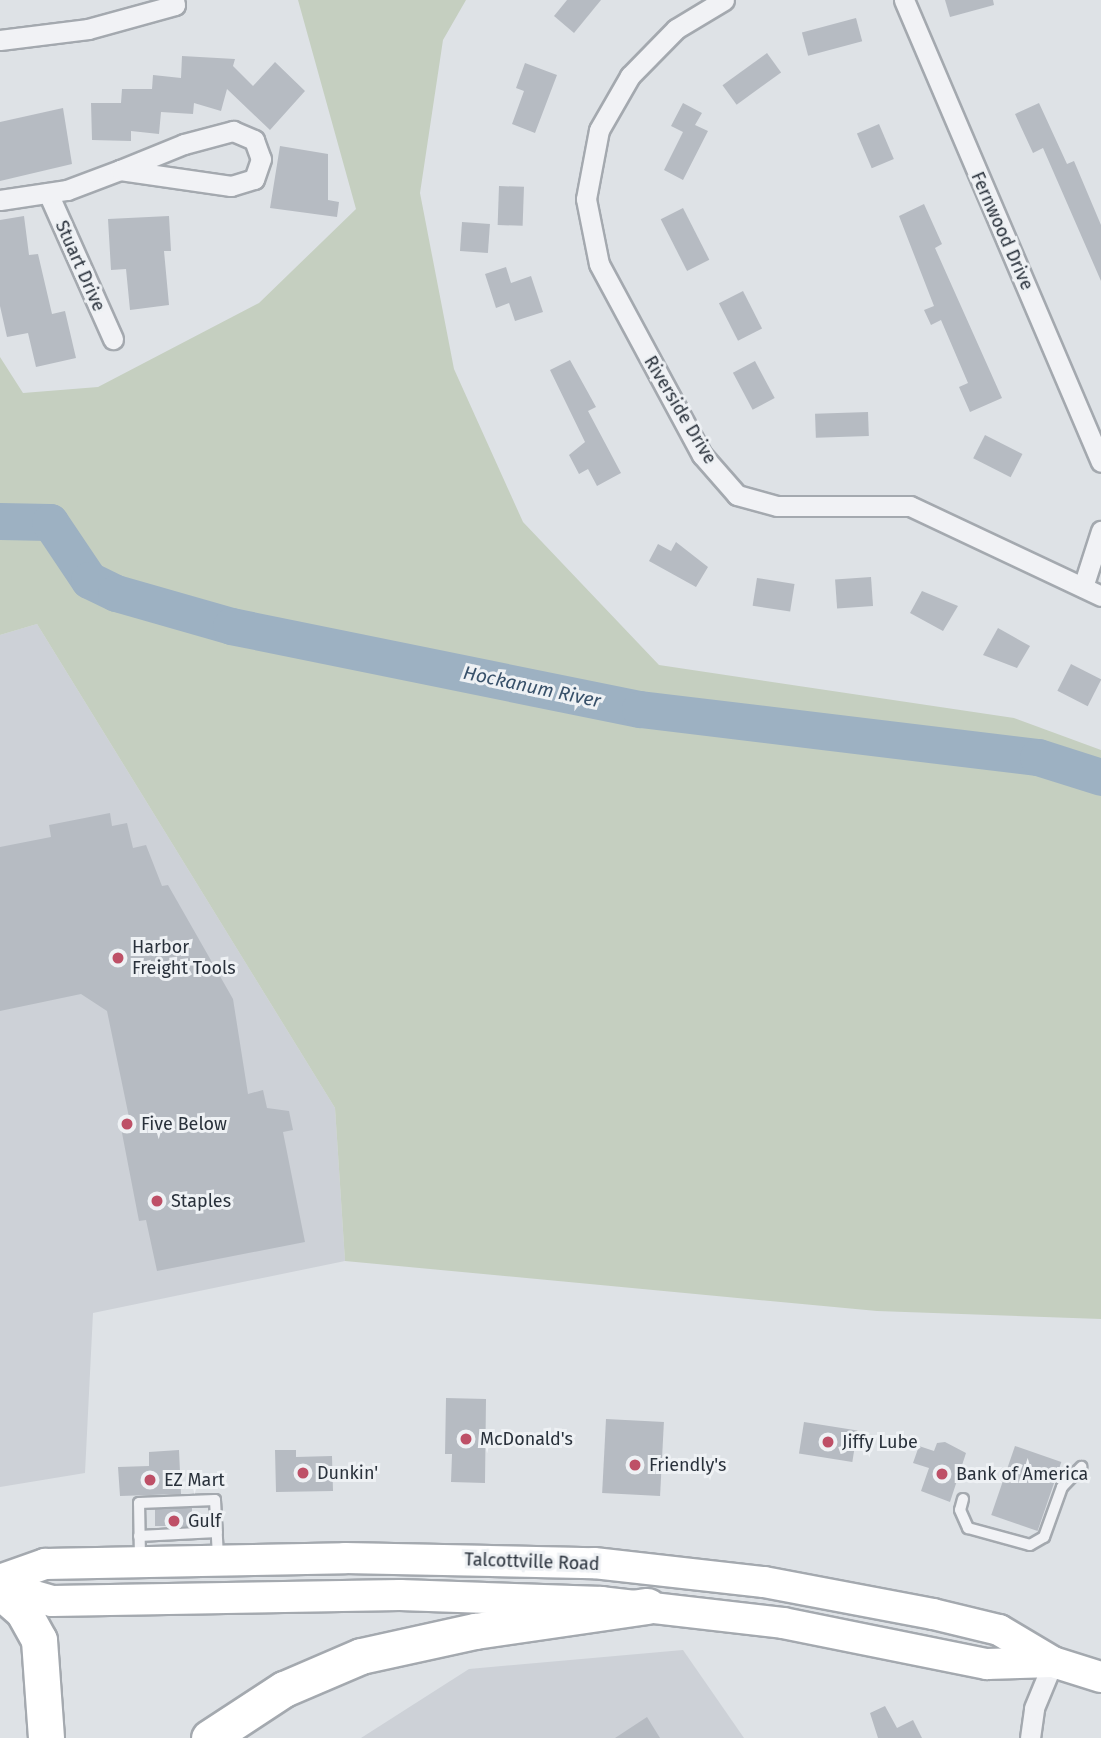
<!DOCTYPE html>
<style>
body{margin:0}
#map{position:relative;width:1101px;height:1738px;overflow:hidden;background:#dee2e6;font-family:"Fira Sans",sans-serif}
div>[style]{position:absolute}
.built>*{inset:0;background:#cdd1d7}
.green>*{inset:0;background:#c5cfc0}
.river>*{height:37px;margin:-18.5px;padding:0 18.5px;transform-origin:18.5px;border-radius:18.5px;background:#9db1c2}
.building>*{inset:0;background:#b6bbc2;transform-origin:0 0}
.roads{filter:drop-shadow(2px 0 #a4a9af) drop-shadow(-2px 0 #a4a9af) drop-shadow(0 2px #a4a9af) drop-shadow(0 -2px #a4a9af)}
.lane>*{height:10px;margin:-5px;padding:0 5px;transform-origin:5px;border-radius:5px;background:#f1f2f5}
.street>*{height:19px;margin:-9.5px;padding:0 9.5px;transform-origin:9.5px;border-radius:9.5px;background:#f1f2f5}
.primary>*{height:30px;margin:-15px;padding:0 15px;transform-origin:15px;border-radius:15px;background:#fff}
.highway>*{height:35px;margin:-17.5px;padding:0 17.5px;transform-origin:17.5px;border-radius:17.5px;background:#fff}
.dots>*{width:19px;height:19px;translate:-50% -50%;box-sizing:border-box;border:4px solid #eef1f4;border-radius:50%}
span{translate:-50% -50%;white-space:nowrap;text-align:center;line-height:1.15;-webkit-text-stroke:6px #eef1f4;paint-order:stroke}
.street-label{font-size:18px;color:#29313b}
.poi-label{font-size:18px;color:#29313b}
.left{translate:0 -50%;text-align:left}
.water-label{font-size:19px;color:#38516a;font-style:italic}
</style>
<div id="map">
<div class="built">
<div style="clip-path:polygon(37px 624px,335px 1108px,345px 1261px,93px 1313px,85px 1473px,0 1487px,0 635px)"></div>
<div style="clip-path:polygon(683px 1650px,744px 1738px,361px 1738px,469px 1669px)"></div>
</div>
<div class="green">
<div style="clip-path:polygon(298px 0,466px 0,443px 40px,420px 193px,454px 369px,523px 522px,659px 665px,1014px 718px,1101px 750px,1101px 1319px,877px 1311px,345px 1261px,335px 1108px,37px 624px,0 635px,0 357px,23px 393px,98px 387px,259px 303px,356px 209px)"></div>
</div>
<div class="river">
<div style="left:0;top:521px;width:50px;rotate:1.1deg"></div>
<div style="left:50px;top:522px;width:70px;rotate:56.1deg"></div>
<div style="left:89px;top:580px;width:30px;rotate:26deg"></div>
<div style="left:116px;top:593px;width:120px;rotate:16deg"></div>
<div style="left:231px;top:626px;width:417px;rotate:11.5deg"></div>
<div style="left:640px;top:709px;width:401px;rotate:6.9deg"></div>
<div style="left:1038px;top:757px;width:66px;rotate:17.6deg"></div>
</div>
<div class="building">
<div style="clip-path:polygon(567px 0,601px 0,574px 33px,554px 16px)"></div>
<div style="clip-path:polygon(945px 0,993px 0,994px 5px,950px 17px)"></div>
<div style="left:856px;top:18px;width:24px;height:56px;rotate:75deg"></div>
<div style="left:767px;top:53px;width:24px;height:55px;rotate:54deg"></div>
<div style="clip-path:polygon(182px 56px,235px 59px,233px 66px,253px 86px,275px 62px,305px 91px,270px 130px,227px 89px,221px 111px,194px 103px,193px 114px,161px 112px,159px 134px,131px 131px,131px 141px,92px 140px,91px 103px,121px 103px,122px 89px,152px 89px,153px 75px,181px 78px)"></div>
<div style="clip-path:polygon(525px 63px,557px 75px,535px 133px,512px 124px,524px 91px,516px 88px)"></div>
<div style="clip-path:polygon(683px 103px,702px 113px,695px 125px,708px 131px,683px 180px,664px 170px,683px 132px,671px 126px)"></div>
<div style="clip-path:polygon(1039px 103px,1067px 164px,1074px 161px,1101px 225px,1101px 281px,1043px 148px,1033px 153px,1015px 114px)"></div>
<div style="clip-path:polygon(63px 108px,72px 164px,0 181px,0 122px)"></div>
<div style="left:879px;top:124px;width:38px;height:24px;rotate:67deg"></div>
<div style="clip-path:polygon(280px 146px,328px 154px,328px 200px,339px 202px,337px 217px,270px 208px)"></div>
<div style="left:499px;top:186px;width:25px;height:39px;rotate:2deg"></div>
<div style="clip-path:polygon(924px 204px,942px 244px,935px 248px,1002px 398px,970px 412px,959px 387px,968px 383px,941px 320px,931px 325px,924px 310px,934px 306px,899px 216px)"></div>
<div style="left:683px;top:208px;width:58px;height:25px;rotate:63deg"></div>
<div style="clip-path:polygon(24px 216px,29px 255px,38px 254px,52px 314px,65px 311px,76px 358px,36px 367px,28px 333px,7px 337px,0 306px,0 220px)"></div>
<div style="clip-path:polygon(169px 216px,171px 251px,164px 251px,169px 305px,130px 310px,126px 269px,111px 270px,108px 219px)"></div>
<div style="left:462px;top:222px;width:28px;height:29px;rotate:4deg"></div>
<div style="clip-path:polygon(506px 267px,511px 283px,531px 276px,543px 312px,515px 321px,509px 303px,496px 308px,485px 274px)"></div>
<div style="left:743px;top:291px;width:42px;height:27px;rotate:63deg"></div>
<div style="clip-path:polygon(570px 360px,596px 407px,588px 411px,621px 473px,597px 486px,588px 469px,579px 474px,569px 455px,585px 442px,550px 370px)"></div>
<div style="left:755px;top:361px;width:42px;height:25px;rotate:62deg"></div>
<div style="left:868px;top:412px;width:24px;height:53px;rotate:88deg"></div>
<div style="left:985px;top:435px;width:42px;height:26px;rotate:27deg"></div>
<div style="clip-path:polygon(676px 542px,708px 567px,696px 587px,649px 561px,658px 544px,671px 551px)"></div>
<div style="left:871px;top:577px;width:29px;height:36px;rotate:86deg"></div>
<div style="left:757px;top:578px;width:38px;height:28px;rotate:9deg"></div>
<div style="clip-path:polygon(922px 591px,958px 606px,943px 631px,910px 613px)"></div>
<div style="clip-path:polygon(998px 628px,1030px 646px,1017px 668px,983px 655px)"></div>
<div style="left:1071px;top:664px;width:34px;height:30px;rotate:27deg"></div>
<div style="clip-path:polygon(110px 813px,112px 826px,127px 823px,133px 848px,146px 845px,162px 886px,168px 885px,233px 999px,248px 1094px,263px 1090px,267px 1108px,289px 1111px,293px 1130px,283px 1132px,305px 1242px,157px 1271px,146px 1220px,139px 1221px,122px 1133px,130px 1122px,107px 1011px,81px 994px,0 1011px,0 847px,51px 837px,49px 825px)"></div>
<div style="clip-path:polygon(446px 1398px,486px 1399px,485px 1483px,451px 1482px,452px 1454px,445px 1454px)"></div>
<div style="left:606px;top:1419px;width:58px;height:74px;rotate:3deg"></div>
<div style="left:804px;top:1422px;width:54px;height:32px;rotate:9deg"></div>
<div style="clip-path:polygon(945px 1442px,966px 1453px,950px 1502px,921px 1491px,929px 1468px,913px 1463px,919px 1446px,934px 1451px,937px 1443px)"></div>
<div style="left:1015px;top:1446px;width:49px;height:73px;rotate:19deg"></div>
<div style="clip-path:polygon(179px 1450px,181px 1494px,120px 1496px,118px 1467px,149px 1466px,149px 1452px)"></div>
<div style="clip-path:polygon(275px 1450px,296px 1450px,296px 1457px,332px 1456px,333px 1491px,276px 1492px)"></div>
<div style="left:192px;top:1508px;width:18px;height:37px;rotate:90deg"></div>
<div style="clip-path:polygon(885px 1706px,897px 1728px,913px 1720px,922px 1738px,878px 1738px,870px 1713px)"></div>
<div style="clip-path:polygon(647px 1717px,660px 1738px,615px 1738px)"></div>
</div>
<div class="roads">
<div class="lane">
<div style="left:963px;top:1499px;width:11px;rotate:105deg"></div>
<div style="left:960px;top:1510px;width:20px;rotate:66deg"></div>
<div style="left:968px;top:1528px;width:64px;rotate:15.3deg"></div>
<div style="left:1030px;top:1545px;width:16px;rotate:-30deg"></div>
<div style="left:1044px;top:1537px;width:53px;rotate:-70.2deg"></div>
<div style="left:1062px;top:1487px;width:28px;rotate:-46deg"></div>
<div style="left:139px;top:1536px;width:78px;rotate:-2.9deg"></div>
<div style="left:140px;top:1558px;width:55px;rotate:-91deg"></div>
<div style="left:139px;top:1503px;width:76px;rotate:-2.3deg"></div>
<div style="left:215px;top:1500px;width:57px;rotate:87deg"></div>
</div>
<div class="street">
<div style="left:724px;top:0;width:56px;rotate:148.9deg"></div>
<div style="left:676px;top:29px;width:66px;rotate:134.4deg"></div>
<div style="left:630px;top:76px;width:62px;rotate:119.9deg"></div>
<div style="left:599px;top:130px;width:70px;rotate:100.7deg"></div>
<div style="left:586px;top:199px;width:66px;rotate:78.7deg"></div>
<div style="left:599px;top:264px;width:217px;rotate:61.7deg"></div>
<div style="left:702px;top:455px;width:53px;rotate:48.8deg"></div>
<div style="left:737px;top:495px;width:41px;rotate:15.4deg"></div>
<div style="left:777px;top:506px;width:133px"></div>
<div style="left:910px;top:506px;width:211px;rotate:25.2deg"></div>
<div style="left:904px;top:0;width:502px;rotate:66.91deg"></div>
<div style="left:0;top:40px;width:89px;rotate:-7.1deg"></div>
<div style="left:88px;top:29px;width:90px;rotate:-15.4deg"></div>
<div style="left:175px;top:5px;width:5px;rotate:-101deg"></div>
<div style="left:48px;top:193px;width:160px;rotate:66deg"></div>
<div style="left:0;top:200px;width:68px;rotate:-8.5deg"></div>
<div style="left:67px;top:190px;width:57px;rotate:-20.7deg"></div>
<div style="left:120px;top:170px;width:69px;rotate:-22.1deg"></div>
<div style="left:184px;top:144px;width:51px;rotate:-14.9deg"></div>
<div style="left:233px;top:131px;width:23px;rotate:23deg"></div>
<div style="left:254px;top:140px;width:20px;rotate:70deg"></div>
<div style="left:261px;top:159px;width:21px;rotate:109deg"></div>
<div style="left:254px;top:179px;width:24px;rotate:163deg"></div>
<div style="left:231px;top:186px;width:112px;rotate:-171.8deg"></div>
<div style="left:1083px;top:587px;width:59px;rotate:-72.2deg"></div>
<div style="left:1030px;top:1738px;width:30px;rotate:-82deg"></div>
<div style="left:1034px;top:1708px;width:50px;rotate:-67.6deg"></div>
</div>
<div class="primary">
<div style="left:0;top:1580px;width:48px;rotate:-19.6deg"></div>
<div style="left:45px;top:1564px;width:300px;rotate:-1.1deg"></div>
<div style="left:345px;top:1558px;width:249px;rotate:1.2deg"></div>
<div style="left:594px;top:1563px;width:171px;rotate:6.4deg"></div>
<div style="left:764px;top:1582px;width:172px;rotate:10.7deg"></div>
<div style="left:933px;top:1614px;width:68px;rotate:13.6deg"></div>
<div style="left:999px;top:1630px;width:63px;rotate:30.7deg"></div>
<div style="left:1053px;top:1662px;width:50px;rotate:17.4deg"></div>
<div style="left:0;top:1586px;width:54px;rotate:16.1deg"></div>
<div style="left:52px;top:1601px;width:348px;rotate:-1deg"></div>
<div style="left:400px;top:1595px;width:202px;rotate:2deg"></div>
<div style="left:602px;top:1602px;width:182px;rotate:6.6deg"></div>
<div style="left:783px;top:1623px;width:208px;rotate:11.4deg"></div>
<div style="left:987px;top:1664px;width:65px;rotate:-1.8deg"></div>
</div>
<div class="highway">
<div style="left:0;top:1591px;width:30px;rotate:41deg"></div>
<div style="left:23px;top:1611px;width:33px;rotate:61deg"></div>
<div style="left:39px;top:1640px;width:98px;rotate:85.9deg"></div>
<div style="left:209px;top:1738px;width:90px;rotate:-33.2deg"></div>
<div style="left:284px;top:1689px;width:84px;rotate:-23.2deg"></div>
<div style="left:361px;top:1656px;width:117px;rotate:-12.4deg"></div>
<div style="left:475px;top:1631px;width:174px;rotate:-8.3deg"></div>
</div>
</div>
<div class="dots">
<div style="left:118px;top:958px;background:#be5067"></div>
<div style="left:127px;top:1124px;background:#be5067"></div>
<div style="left:157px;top:1201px;background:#be5067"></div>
<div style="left:466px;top:1439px;background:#be5067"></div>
<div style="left:828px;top:1442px;background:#be5067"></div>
<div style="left:635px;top:1465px;background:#be5067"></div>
<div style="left:303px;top:1473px;background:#be5067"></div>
<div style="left:942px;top:1474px;background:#be5067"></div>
<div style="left:150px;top:1480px;background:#be5067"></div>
<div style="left:174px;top:1521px;background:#be5067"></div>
</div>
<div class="street-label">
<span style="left:1002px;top:231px;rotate:66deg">Fernwood Drive</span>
<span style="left:80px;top:266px;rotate:66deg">Stuart Drive</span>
<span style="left:680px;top:410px;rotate:59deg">Riverside Drive</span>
<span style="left:532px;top:1562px;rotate:2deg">Talcottville Road</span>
</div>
<div class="poi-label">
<span class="left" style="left:132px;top:958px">Harbor<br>Freight Tools</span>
<span class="left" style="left:141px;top:1124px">Five Below</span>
<span class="left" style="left:171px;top:1201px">Staples</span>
<span class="left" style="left:480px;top:1439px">McDonald's</span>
<span class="left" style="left:842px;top:1442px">Jiffy Lube</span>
<span class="left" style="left:649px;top:1465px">Friendly's</span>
<span class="left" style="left:317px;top:1473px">Dunkin'</span>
<span class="left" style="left:956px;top:1474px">Bank of America</span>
<span class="left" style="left:164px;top:1480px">EZ Mart</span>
<span class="left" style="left:188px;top:1521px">Gulf</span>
</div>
<div class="water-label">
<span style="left:532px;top:687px;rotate:12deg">Hockanum River</span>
</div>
</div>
